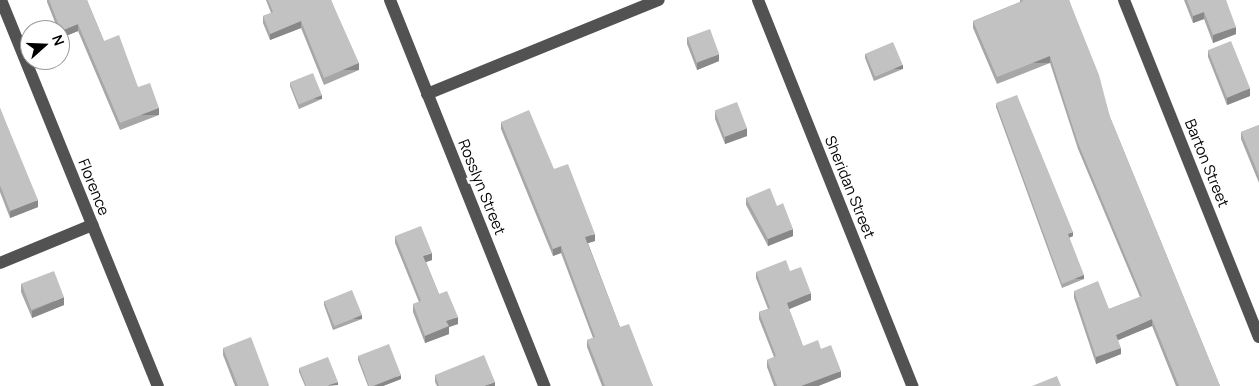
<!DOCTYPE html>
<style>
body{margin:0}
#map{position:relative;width:1259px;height:386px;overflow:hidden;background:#fff;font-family:Manrope,sans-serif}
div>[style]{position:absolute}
.minor>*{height:12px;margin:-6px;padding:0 6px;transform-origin:6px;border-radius:6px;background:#525252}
.wall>*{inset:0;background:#a7a7a7}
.shaded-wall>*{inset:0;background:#888;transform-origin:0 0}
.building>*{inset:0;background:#c2c2c2;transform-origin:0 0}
span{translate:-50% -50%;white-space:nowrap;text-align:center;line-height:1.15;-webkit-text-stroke:5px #fff;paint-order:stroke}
.street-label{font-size:15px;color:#000}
.north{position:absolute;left:20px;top:20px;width:50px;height:50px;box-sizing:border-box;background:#fff;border:1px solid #999;border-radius:50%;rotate:70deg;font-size:14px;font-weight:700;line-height:20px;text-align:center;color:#000}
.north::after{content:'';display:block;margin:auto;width:18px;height:22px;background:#000;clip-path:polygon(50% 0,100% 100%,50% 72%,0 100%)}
</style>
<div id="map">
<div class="minor">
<div style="left:1px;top:0;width:417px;rotate:67.9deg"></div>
<div style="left:390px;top:0;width:416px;rotate:68.2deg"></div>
<div style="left:758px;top:0;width:416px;rotate:68.2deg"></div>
<div style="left:1124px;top:0;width:363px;rotate:68.2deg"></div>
<div style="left:427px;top:94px;width:250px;rotate:-22.1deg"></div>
<div style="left:0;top:263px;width:100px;rotate:-22.4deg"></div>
</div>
<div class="wall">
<div style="clip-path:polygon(47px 0,87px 0,104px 41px,159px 115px,120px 130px,78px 31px,61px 38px,60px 35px,60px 30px,58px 30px,47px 2px)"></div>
<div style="clip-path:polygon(266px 0,331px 0,359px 70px,324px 85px,301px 28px,270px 40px,263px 23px,263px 16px,271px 13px)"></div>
<div style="clip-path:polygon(1020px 0,1069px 0,1110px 117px,1220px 386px,1176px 386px,1152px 326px,1118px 340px,1121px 354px,1096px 364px,1074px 298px,1074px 291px,1109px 309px,1140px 297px,1078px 149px,1050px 63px,997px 84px,973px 28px,973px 21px,1020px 2px)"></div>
<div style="clip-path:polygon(1184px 0,1226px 0,1236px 34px,1213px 43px,1204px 19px,1193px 23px)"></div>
<div style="clip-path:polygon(687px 37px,719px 61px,697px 70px,687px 44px)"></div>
<div style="clip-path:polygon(1208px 50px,1250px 96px,1227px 105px,1208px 57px)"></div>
<div style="clip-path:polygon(865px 54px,903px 69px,874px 81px,865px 58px)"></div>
<div style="clip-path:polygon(290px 82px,322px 99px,299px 109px,290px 86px)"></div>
<div style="clip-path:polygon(996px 103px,1073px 236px,1069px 238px,1084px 279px,1062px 288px,996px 107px)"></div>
<div style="clip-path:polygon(0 108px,38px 207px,10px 218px,0 192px)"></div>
<div style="clip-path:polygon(715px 111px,747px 136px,725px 144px,715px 119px)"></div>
<div style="clip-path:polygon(501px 122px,554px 169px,595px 241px,588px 243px,620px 327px,653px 386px,602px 386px,587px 347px,587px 340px,593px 338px,561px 253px,553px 256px,501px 129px)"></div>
<div style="clip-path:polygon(1259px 125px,1259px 183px,1241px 139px,1241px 132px)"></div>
<div style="clip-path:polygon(746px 198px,777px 206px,793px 236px,768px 246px,746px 205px)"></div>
<div style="clip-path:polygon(395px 236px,432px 260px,426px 262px,439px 294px,458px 324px,449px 327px,449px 334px,425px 343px,413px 312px,413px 304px,419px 302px,395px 243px)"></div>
<div style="clip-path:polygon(790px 271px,811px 300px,789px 309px,803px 346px,821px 349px,841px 377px,818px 386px,774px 386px,767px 367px,767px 360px,774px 357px,759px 319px,759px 312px,768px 309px,756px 278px,756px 272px)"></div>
<div style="clip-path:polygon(21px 284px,64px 305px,32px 318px,21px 292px)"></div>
<div style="clip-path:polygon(324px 301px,362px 319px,333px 330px,324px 305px)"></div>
<div style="clip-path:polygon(223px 348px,269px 386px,235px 386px,223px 355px)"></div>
<div style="clip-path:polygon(358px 356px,401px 379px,383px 386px,368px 386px,358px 360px)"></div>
<div style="clip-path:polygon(299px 368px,338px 385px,305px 386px,299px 372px)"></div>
<div style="clip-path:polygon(435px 375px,495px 386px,437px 386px,435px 382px)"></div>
</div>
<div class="shaded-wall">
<div style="clip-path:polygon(1204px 12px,1204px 19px,1193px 23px,1193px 16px)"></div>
<div style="clip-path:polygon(301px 21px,301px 28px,270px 40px,270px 34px)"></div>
<div style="clip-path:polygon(78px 24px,78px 31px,61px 38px,61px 31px)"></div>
<div style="clip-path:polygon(1236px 27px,1236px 34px,1213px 43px,1213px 35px)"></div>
<div style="clip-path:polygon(719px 54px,719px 61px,697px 70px,697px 63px)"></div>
<div style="left:1050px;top:56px;width:7px;height:57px;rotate:90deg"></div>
<div style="left:359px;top:63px;width:7px;height:38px;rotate:90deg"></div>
<div style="left:903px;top:65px;width:4px;height:31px;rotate:90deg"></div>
<div style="clip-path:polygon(1250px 88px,1250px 96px,1227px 105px,1227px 98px)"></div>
<div style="left:322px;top:95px;width:4px;height:25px;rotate:90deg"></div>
<div style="left:159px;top:108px;width:7px;height:42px;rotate:90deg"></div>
<div style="clip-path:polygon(747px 128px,747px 136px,725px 144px,725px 137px)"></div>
<div style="clip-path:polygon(38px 200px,38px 207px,10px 218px,10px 211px)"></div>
<div style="clip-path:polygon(793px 229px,793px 236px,768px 246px,768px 239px)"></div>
<div style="clip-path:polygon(1073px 232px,1073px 236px,1068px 238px,1068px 234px)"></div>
<div style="clip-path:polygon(595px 234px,595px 241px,585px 244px,585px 237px)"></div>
<div style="clip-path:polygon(561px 246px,561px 253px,553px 256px,553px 249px)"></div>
<div style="clip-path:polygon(432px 253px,432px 260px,423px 263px,423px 256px)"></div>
<div style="left:1084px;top:275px;width:4px;height:24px;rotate:90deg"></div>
<div style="clip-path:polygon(811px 293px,811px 300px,787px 310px,787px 303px)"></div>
<div style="clip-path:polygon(64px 297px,64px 305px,32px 318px,32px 311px)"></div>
<div style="left:362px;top:315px;width:4px;height:31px;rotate:90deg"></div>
<div style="clip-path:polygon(458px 317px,458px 324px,449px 327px,449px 334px,425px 343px,425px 336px,446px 321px)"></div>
<div style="clip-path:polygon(1152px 319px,1152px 326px,1116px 341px,1116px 335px)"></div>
<div style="clip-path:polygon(1121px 348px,1121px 354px,1096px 364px,1096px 357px)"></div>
<div style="clip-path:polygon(841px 371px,841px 377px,818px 386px,801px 386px)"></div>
<div style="clip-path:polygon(401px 375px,401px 379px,383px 386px,373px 386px)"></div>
<div style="clip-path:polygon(338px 382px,338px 385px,326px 386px)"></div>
<div style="clip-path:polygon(495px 382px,495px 386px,484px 386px)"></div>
</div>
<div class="building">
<div style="clip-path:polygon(49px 0,87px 0,104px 41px,119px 35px,138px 87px,150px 83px,159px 108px,120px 123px,78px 24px,61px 31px)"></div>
<div style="clip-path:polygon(268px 0,331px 0,359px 63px,324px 78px,301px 21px,270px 34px,263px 16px,273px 12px)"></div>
<div style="clip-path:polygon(1022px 0,1069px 0,1099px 75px,1110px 117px,1220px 386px,1179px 386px,1152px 319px,1116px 335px,1121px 348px,1096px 357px,1074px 291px,1098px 281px,1109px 309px,1142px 296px,1078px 143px,1050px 56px,997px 77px,973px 21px,1023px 1px)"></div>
<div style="clip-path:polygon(1187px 0,1226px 0,1236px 27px,1213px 35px,1204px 12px,1193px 16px)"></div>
<div style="left:710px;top:29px;width:27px;height:24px;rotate:70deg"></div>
<div style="left:1231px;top:41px;width:51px;height:25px;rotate:68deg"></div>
<div style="left:893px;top:42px;width:25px;height:30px;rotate:67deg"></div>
<div style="left:313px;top:73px;width:24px;height:25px;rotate:68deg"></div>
<div style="clip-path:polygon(1017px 95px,1073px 232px,1068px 234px,1084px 275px,1062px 284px,996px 103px)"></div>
<div style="left:737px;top:102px;width:28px;height:24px;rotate:69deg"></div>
<div style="clip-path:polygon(0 108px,38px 200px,10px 211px,0 185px)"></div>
<div style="clip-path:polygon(529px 110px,554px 169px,568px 164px,595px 234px,585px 237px,600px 276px,620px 327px,629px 324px,653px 386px,605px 386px,587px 340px,595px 337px,561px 246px,553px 249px,501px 122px)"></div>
<div style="clip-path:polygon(1259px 125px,1259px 176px,1241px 132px)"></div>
<div style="clip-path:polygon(770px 188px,777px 206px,783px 203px,793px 229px,768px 239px,746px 198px)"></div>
<div style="clip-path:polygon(421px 226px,432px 253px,423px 256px,439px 294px,447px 291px,458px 317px,446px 321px,449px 326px,425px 336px,413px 304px,421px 301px,395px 236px)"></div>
<div style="clip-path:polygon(786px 260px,790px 271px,801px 267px,811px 293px,787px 303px,803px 346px,818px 340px,821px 349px,831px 345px,841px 371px,801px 386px,777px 386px,767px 360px,776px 356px,759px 312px,770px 308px,756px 272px)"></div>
<div style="left:54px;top:271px;width:28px;height:35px;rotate:69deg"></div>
<div style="left:352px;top:290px;width:27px;height:30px;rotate:68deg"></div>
<div style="clip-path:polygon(251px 337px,269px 385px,266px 386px,238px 386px,223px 348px)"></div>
<div style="clip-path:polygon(389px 344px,401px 375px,373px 386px,369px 386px,358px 356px)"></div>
<div style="clip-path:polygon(484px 355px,495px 382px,484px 386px,439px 386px,435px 375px)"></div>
<div style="clip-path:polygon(328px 357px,338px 382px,326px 386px,306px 386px,299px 368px)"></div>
<div style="clip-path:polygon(1057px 376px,1061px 386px,1032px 386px)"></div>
</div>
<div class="street-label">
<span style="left:1207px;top:163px;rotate:68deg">Barton Street</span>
<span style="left:94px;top:187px;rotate:68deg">Florence</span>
<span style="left:482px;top:187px;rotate:68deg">Rosslyn Street</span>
<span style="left:850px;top:187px;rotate:68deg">Sheridan Street</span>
</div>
<div class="north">N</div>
</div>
